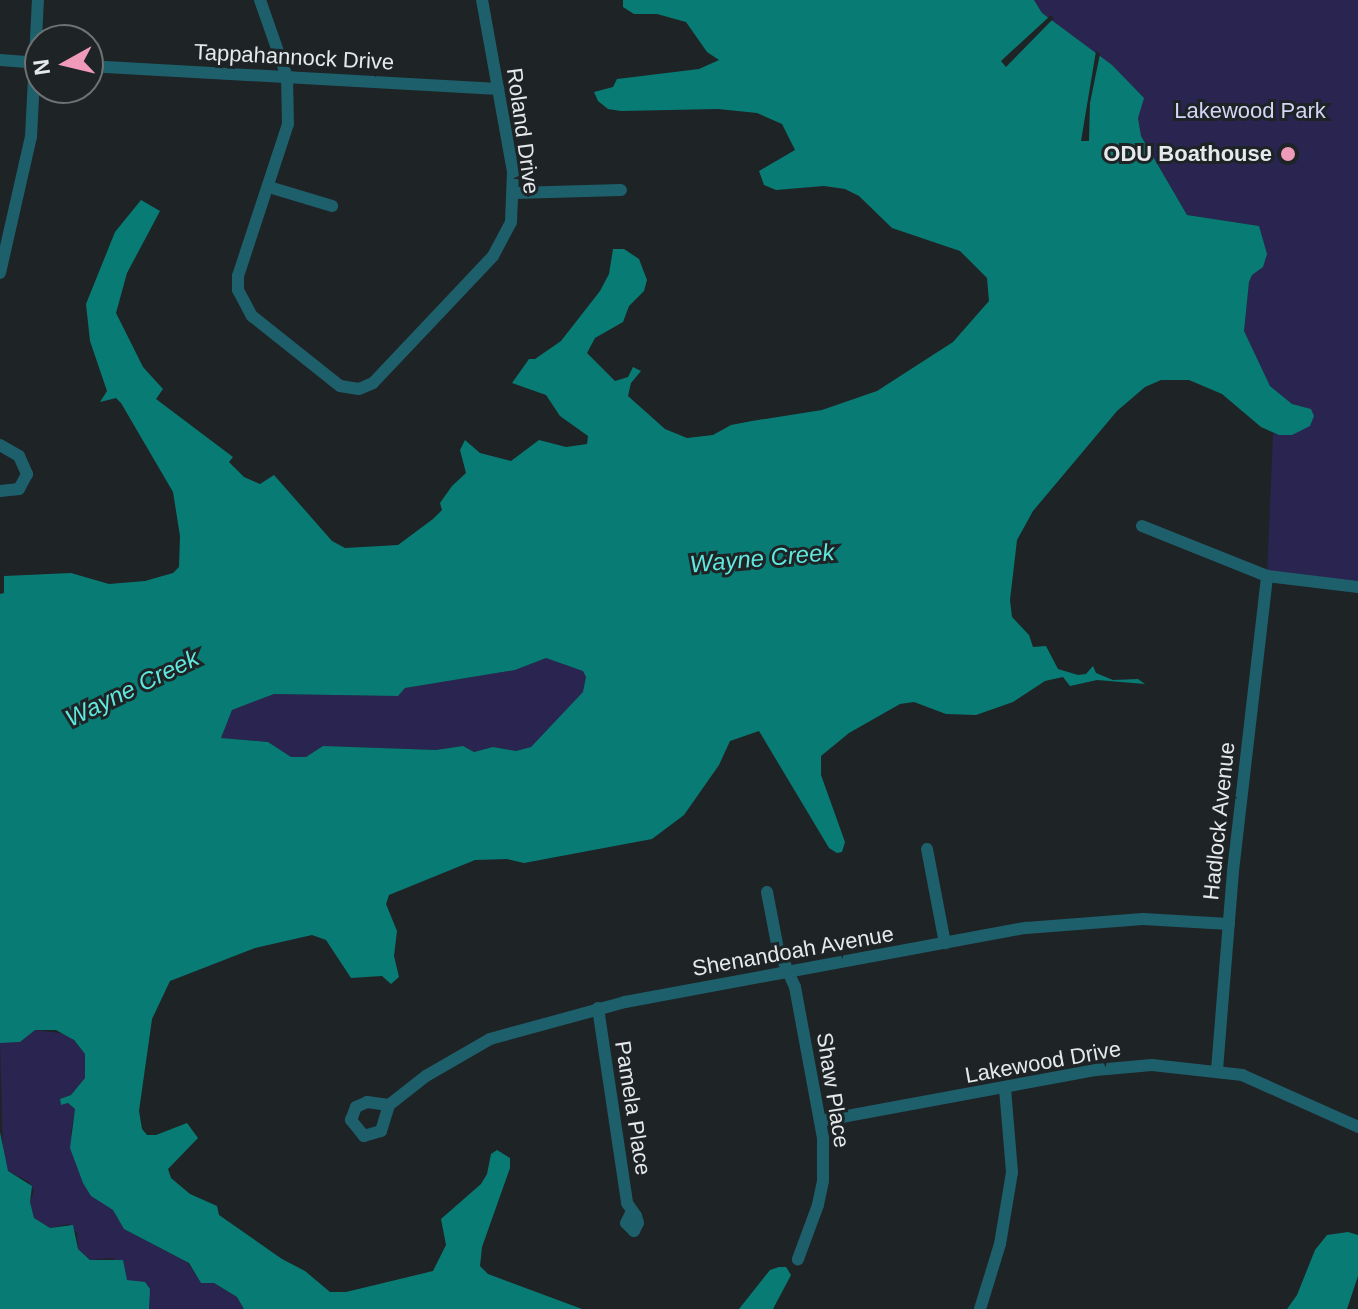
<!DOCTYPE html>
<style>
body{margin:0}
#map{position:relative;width:1358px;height:1309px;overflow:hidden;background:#1e2325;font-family:Arial,sans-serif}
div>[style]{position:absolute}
.green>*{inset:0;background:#292550}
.water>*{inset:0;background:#097b75}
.pier>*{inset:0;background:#1e2325}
.minor>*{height:12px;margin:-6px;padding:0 6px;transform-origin:6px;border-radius:6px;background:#1e5f6c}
.dots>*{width:22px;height:22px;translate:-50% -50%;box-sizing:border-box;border:4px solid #1e2325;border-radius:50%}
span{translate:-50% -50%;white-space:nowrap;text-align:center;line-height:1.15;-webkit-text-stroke:6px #1e2325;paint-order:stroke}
.street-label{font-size:22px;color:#e6e9eb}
.park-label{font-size:22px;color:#d4d4f7}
.poi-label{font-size:22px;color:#e6e9eb;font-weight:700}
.right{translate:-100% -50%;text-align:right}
.water-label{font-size:24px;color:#5fe8de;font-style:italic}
.north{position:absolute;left:24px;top:24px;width:80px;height:80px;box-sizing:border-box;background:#1e2325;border:2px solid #6e7274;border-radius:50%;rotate:262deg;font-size:22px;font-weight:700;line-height:32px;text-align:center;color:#e6e9eb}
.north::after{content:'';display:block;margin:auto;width:28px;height:36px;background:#ef9ab8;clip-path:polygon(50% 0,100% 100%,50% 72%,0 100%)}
</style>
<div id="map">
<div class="green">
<div style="clip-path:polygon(1034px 0,1358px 0,1358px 586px,1267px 576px,1273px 433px,1279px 435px,1310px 409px,1292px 404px,1270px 386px,1244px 331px,1249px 282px,1252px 275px,1263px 267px,1259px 226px,1187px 215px,1141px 136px,1138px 118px,1096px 56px,1042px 13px)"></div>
<div style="clip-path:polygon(546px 658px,584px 671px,586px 677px,584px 692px,531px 747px,516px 751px,493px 747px,474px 752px,463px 746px,436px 750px,323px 746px,306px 757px,291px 757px,268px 742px,221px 738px,232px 710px,274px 694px,398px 696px,405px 688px,515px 670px)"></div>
<div style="clip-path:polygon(35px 1030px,68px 1034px,85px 1054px,85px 1078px,71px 1095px,60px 1099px,61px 1105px,68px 1103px,75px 1109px,71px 1133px,91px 1196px,113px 1210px,124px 1229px,188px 1263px,201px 1283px,213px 1283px,237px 1297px,244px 1309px,149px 1309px,148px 1296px,127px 1280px,113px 1258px,91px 1260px,78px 1249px,77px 1233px,69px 1224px,50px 1228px,34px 1218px,30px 1202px,34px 1191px,29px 1182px,8px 1171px,3px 1155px,0 1043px,20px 1042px)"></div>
</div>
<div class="water">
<div style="clip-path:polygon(evenodd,623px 0,1034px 0,1042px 13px,1112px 65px,1144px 98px,1138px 118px,1141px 136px,1187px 215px,1259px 226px,1267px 254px,1263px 267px,1252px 275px,1249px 282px,1244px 331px,1270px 386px,1292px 404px,1311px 409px,1314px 416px,1310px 426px,1292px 435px,1279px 435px,1261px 427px,1222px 394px,1189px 380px,1161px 380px,1145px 387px,1117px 411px,1033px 511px,1017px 540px,1010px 600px,1012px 617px,1029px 635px,1033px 647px,1046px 646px,1058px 669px,1078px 675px,1086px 674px,1093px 666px,1096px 673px,1113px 680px,1138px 679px,1145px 684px,1097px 680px,1070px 686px,1063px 677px,1045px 681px,1013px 702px,976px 715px,946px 714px,914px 702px,900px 704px,849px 733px,821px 756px,821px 775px,845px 842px,842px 852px,837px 853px,829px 848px,759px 731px,730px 741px,719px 765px,684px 815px,652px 839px,524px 863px,507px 859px,475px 860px,389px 895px,386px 904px,397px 931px,394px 956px,399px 977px,391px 984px,382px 976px,351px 978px,326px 940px,312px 935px,255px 948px,170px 981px,152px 1019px,139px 1111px,142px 1129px,147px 1135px,156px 1135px,187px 1123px,198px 1138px,168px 1169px,171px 1178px,190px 1194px,217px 1206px,219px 1215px,282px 1259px,305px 1271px,330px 1292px,346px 1292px,433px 1271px,446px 1245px,441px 1219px,481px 1184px,487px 1174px,491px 1154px,497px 1150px,510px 1158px,510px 1168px,482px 1247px,480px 1266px,488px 1274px,582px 1309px,244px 1309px,237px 1297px,214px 1283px,201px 1283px,189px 1263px,124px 1229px,113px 1210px,91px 1196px,83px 1183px,70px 1148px,75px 1109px,68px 1103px,61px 1105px,60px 1099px,71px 1095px,85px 1078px,85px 1054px,74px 1040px,56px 1030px,35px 1030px,20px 1042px,0 1043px,0 594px,4px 593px,4px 576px,71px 573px,109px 584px,145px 581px,173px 573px,179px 567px,180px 536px,173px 492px,121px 403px,116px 398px,100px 402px,107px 391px,90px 341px,86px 304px,115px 232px,141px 200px,160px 211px,127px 273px,116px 313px,143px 367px,163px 389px,156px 399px,233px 457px,229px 462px,244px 477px,260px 484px,274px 475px,332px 541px,345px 548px,398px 545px,433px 519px,442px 510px,440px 503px,452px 486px,466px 473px,460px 450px,465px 440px,480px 453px,511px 461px,539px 440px,566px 447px,587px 444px,588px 436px,560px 416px,546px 395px,512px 383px,529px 359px,535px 359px,561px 341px,600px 291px,609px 274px,613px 249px,624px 249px,639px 259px,647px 280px,644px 291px,629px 306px,623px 322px,595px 338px,587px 353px,615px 381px,628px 377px,633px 367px,641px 371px,631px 383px,628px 396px,665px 429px,687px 438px,713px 435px,731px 425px,752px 421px,822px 410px,877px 391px,953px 342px,989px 301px,987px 278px,960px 251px,892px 228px,859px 196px,845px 189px,824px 186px,776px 190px,764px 185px,759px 171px,795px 150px,782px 124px,757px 113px,718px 109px,621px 111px,608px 109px,598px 101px,594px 92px,613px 87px,617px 79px,699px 69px,719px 60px,707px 52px,686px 22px,657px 14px,634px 14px,623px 7px,623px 0,546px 658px,583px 671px,586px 677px,583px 692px,531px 747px,516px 751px,493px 747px,474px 752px,463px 746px,436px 750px,323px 746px,306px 757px,291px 757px,268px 742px,221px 738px,232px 710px,274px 694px,398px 696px,405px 688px,515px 670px,546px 658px)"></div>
<div style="clip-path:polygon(0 1132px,8px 1171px,32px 1186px,30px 1202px,34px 1218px,50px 1228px,73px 1225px,78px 1249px,90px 1260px,123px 1260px,127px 1280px,145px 1282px,150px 1289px,149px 1309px,0 1309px)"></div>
<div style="clip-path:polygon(1348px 1232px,1358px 1235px,1358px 1276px,1347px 1309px,1287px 1309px,1297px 1295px,1315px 1250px,1327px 1235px)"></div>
<div style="clip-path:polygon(779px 1267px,786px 1267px,791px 1275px,773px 1309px,739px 1309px,770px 1270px)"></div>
</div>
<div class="pier">
<div style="clip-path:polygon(1051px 15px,1054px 18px,1006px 67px,1001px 61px)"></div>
<div style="clip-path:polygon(1096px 51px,1100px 54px,1090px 103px,1089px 141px,1081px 141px)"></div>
</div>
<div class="minor">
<div style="left:260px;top:0;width:82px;rotate:70.7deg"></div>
<div style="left:287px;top:77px;width:47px;rotate:88.8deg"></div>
<div style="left:288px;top:124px;width:160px;rotate:108.2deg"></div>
<div style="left:238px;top:276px;width:14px;rotate:90deg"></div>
<div style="left:238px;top:290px;width:30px;rotate:62deg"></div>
<div style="left:252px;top:316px;width:112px;rotate:38.5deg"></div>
<div style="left:340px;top:386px;width:19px;rotate:9deg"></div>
<div style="left:359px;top:389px;width:15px;rotate:-23deg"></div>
<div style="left:373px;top:383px;width:175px;rotate:-46.6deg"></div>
<div style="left:493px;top:256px;width:38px;rotate:-62deg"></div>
<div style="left:511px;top:222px;width:50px;rotate:-87.7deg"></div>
<div style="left:513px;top:172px;width:175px;rotate:-100.2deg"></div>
<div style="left:0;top:60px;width:40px;rotate:4.3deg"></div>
<div style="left:88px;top:66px;width:411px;rotate:3.2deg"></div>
<div style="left:269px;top:187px;width:66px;rotate:16.8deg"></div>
<div style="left:515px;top:193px;width:106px;rotate:-1.6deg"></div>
<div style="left:0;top:273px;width:139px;rotate:-77.2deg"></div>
<div style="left:31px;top:137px;width:137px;rotate:-87.1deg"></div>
<div style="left:0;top:445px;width:22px;rotate:30deg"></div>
<div style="left:19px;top:456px;width:20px;rotate:66deg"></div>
<div style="left:27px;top:474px;width:17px;rotate:118deg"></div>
<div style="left:19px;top:489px;width:19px;rotate:174deg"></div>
<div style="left:1142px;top:526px;width:135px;rotate:21.8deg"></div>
<div style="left:1267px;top:576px;width:92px;rotate:6.9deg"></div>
<div style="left:927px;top:849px;width:96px;rotate:79.2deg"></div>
<div style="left:767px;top:892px;width:58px;rotate:79.1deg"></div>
<div style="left:778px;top:949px;width:42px;rotate:65.9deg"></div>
<div style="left:795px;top:987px;width:154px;rotate:79.5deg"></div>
<div style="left:823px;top:1138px;width:43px;rotate:90deg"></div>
<div style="left:823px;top:1181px;width:25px;rotate:102deg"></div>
<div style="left:818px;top:1205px;width:58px;rotate:110.3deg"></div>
<div style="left:598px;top:1008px;width:197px;rotate:81.5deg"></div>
<div style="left:627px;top:1203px;width:16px;rotate:55deg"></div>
<div style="left:636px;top:1216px;width:7px;rotate:74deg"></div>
<div style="left:638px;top:1223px;width:9px;rotate:117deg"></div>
<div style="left:634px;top:1231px;width:11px;rotate:-135deg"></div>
<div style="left:626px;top:1223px;width:13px;rotate:-63deg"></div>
<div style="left:1217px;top:1070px;width:200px;rotate:-85.4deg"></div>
<div style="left:1233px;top:871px;width:297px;rotate:-83.4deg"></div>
<div style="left:367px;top:1102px;width:22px;rotate:8deg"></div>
<div style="left:389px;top:1105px;width:27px;rotate:107deg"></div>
<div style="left:381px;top:1131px;width:18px;rotate:164deg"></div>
<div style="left:364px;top:1136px;width:21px;rotate:-129deg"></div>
<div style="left:351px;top:1120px;width:14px;rotate:-69deg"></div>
<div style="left:356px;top:1107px;width:12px;rotate:-24deg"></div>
<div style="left:389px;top:1105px;width:47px;rotate:-38.1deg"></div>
<div style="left:426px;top:1076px;width:74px;rotate:-30deg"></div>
<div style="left:490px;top:1039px;width:140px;rotate:-15.3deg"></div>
<div style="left:625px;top:1002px;width:408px;rotate:-10.5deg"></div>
<div style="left:1026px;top:928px;width:117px;rotate:-4.4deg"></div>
<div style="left:1143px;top:919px;width:86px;rotate:3.3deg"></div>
<div style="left:820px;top:1121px;width:281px;rotate:-10.5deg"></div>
<div style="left:1096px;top:1070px;width:56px;rotate:-5.1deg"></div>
<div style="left:1152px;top:1065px;width:91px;rotate:6.3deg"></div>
<div style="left:1242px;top:1075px;width:127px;rotate:24.1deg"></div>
<div style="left:980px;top:1309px;width:68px;rotate:-72.9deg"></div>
<div style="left:1000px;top:1244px;width:73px;rotate:-80.5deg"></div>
<div style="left:1012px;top:1172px;width:84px;rotate:-94.8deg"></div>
</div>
<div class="dots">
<div style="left:1288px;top:154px;background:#ef9ab8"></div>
</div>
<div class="street-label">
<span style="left:294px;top:57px;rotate:3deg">Tappahannock Drive</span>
<span style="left:523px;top:131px;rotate:82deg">Roland Drive</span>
<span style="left:1219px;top:821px;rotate:-84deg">Hadlock Avenue</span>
<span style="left:793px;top:951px;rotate:-10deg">Shenandoah Avenue</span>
<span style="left:1043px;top:1062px;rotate:-10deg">Lakewood Drive</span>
<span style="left:833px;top:1090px;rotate:81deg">Shaw Place</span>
<span style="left:633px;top:1108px;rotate:81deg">Pamela Place</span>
</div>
<div class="park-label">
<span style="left:1250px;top:111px">Lakewood Park</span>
</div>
<div class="poi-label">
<span class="right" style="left:1272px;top:154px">ODU Boathouse</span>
</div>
<div class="water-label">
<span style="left:762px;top:558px;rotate:-5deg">Wayne Creek</span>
<span style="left:132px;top:688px;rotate:-26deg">Wayne Creek</span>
</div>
<div class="north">N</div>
</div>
